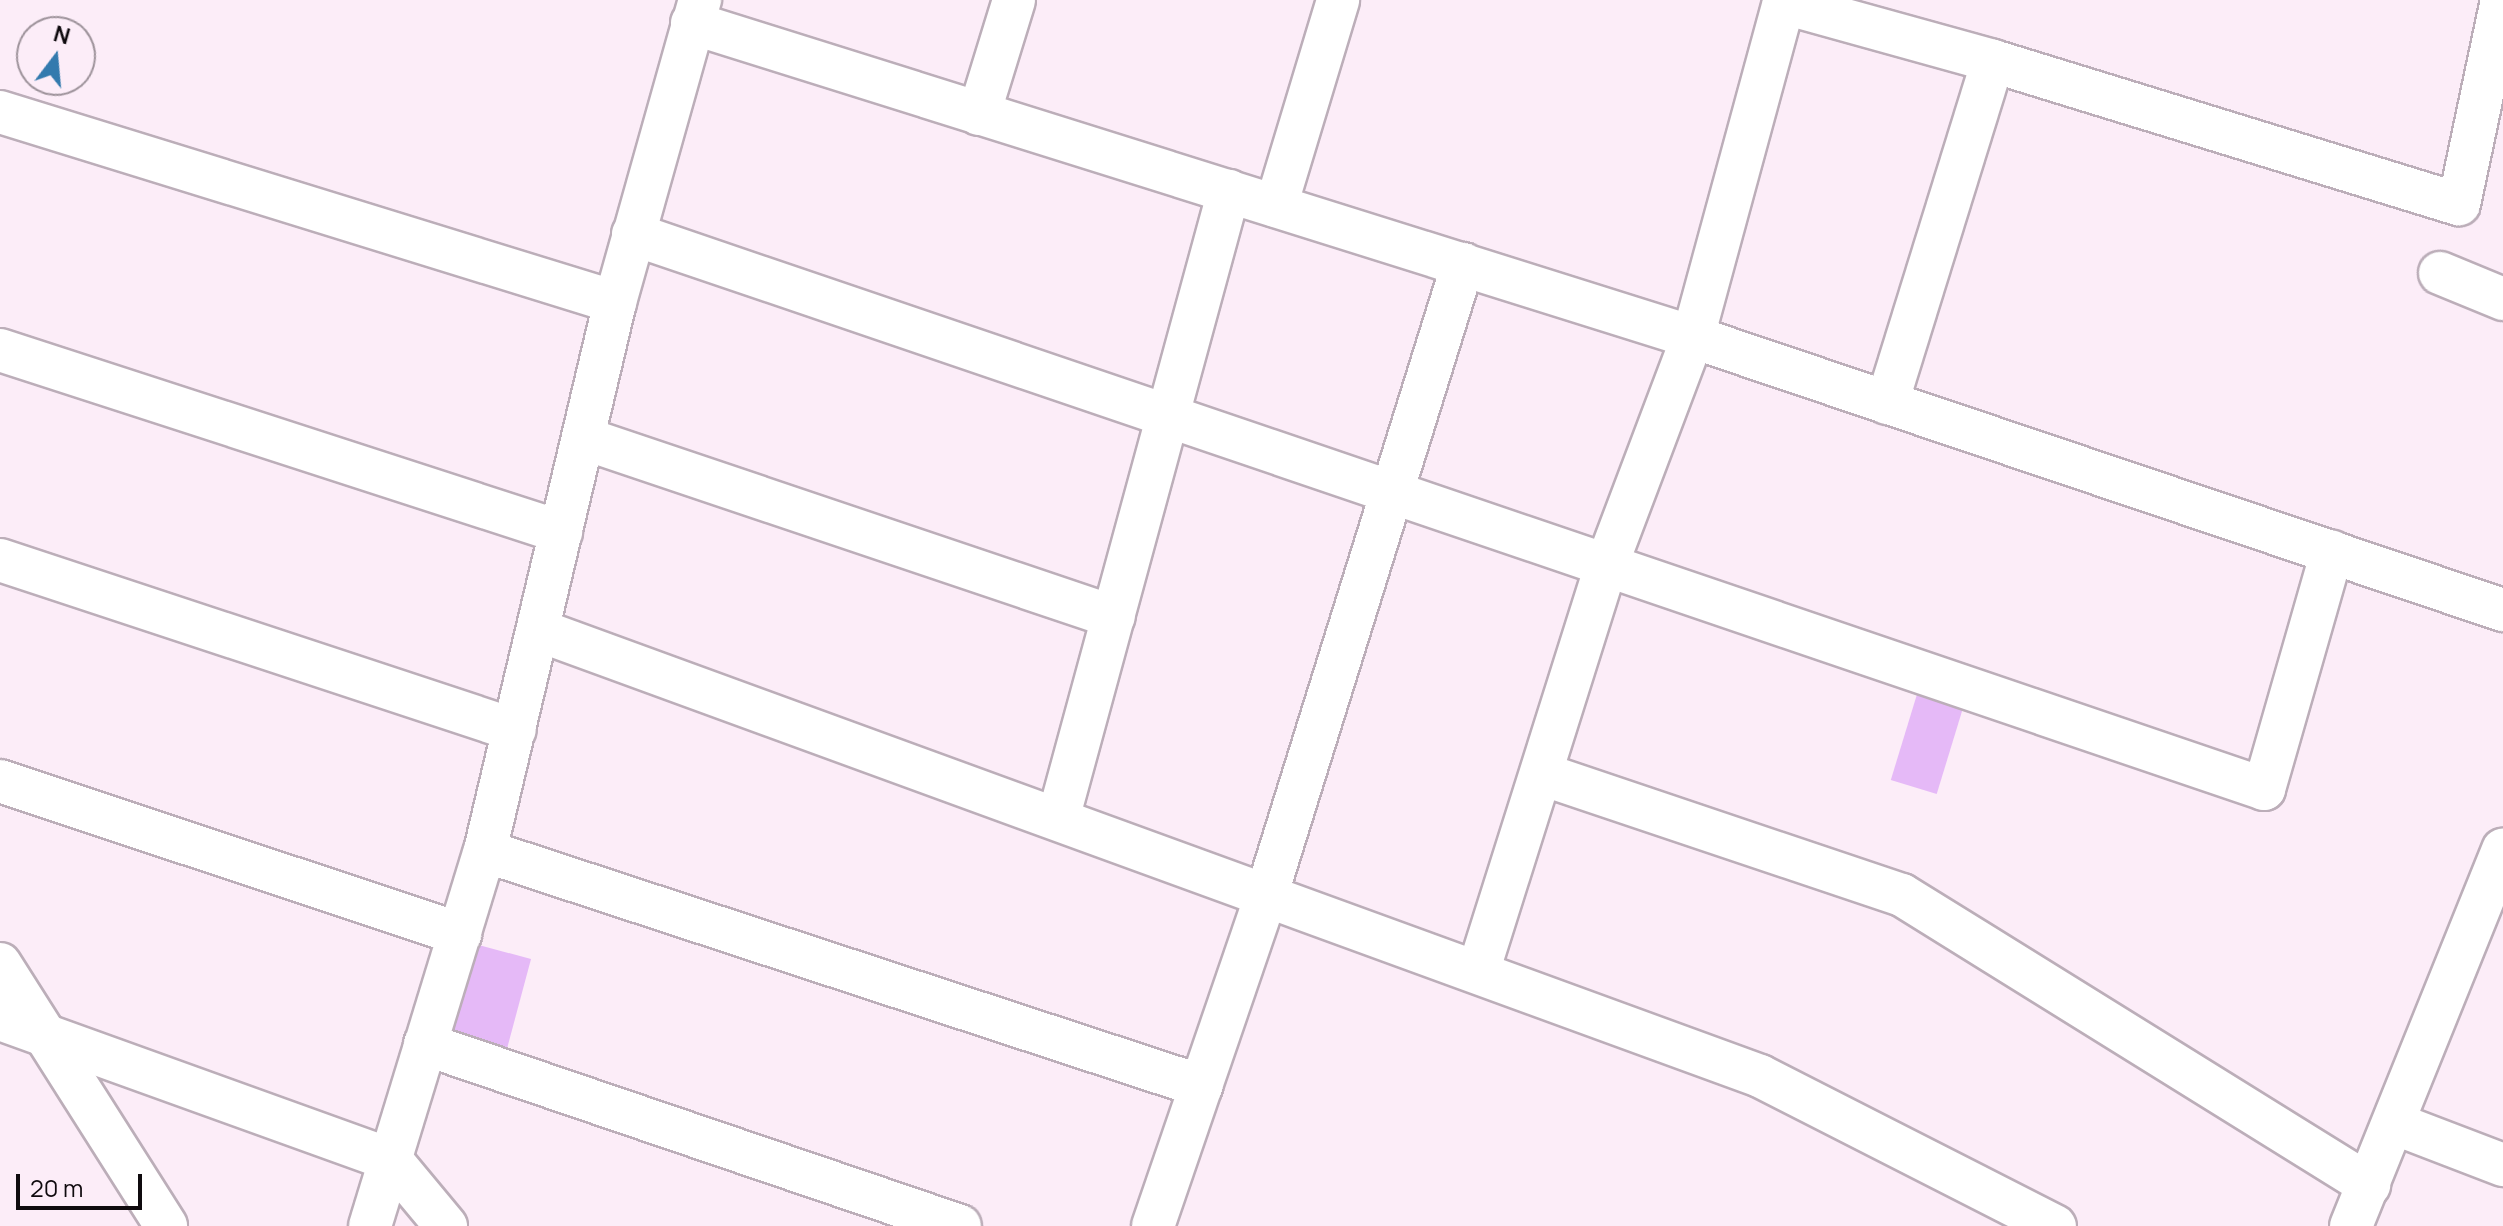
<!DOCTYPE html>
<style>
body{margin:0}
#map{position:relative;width:2503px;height:1226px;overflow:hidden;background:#fcedf8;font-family:Manrope,sans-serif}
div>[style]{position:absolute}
.building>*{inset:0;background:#e5b9f7;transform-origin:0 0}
.roads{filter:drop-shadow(2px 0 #bcaeb9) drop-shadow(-2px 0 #bcaeb9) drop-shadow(0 2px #bcaeb9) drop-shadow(0 -2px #bcaeb9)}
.minor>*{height:42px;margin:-21px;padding:0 21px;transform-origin:21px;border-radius:21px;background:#fff}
span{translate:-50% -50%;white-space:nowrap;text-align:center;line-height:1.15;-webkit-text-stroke:8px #fcedf8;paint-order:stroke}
.north{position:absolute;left:16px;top:16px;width:80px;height:80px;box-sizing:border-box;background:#fcedf8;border:2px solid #9d929a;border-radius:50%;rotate:16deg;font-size:22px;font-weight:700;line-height:32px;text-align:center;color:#0f0a0e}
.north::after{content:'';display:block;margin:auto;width:28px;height:36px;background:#337aae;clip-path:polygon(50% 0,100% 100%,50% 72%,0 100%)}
.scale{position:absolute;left:16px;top:1174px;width:126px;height:36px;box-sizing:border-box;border:4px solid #0f0a0e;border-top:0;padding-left:10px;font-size:24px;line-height:28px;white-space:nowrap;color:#0f0a0e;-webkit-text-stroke:6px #fcedf8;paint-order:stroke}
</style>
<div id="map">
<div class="building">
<div style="left:1918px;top:691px;width:48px;height:93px;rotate:17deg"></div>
<div style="left:475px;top:944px;width:58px;height:105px;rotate:15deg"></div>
</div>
<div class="roads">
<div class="minor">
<div style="left:692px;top:23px;width:1049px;rotate:17.42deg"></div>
<div style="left:1693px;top:337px;width:855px;rotate:18.63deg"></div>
<div style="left:0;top:112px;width:644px;rotate:17.17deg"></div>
<div style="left:979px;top:114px;width:119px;rotate:-72.9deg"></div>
<div style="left:1276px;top:206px;width:215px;rotate:-73.2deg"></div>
<div style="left:633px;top:234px;width:1723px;rotate:18.79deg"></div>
<div style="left:2264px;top:789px;width:247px;rotate:-74deg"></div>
<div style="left:2440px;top:273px;width:68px;rotate:22.4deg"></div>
<div style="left:0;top:350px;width:590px;rotate:17.97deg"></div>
<div style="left:1887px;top:403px;width:358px;rotate:-72.8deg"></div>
<div style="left:1993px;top:61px;width:487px;rotate:17.1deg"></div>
<div style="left:2459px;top:204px;width:208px;rotate:-78.1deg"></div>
<div style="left:583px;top:438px;width:560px;rotate:18.63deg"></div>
<div style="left:0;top:560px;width:542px;rotate:18.27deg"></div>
<div style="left:538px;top:630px;width:1301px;rotate:20.05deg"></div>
<div style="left:1760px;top:1076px;width:331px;rotate:27deg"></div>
<div style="left:1542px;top:774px;width:380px;rotate:18.6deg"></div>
<div style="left:1902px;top:895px;width:550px;rotate:31.84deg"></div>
<div style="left:0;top:781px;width:485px;rotate:18.4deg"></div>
<div style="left:1058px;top:819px;width:651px;rotate:-74.77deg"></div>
<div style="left:485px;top:851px;width:754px;rotate:18.17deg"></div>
<div style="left:0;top:964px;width:310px;rotate:57.6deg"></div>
<div style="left:1478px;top:972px;width:428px;rotate:-72.5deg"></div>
<div style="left:1607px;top:564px;width:243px;rotate:-69.3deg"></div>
<div style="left:1693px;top:337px;width:346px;rotate:-74.8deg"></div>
<div style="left:1784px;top:3px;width:217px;rotate:15.5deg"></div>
<div style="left:0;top:1019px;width:416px;rotate:19.8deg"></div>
<div style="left:391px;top:1160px;width:86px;rotate:50.2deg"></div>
<div style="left:425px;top:1044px;width:565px;rotate:18.79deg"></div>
<div style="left:2396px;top:1124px;width:115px;rotate:21deg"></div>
<div style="left:370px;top:1226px;width:392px;rotate:-73deg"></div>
<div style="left:485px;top:851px;width:564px;rotate:-76.68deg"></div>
<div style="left:615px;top:302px;width:314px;rotate:-74.3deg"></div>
<div style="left:1153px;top:1226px;width:352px;rotate:-71.1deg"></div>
<div style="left:1267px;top:893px;width:659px;rotate:-72.69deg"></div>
<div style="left:2351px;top:1226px;width:406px;rotate:-68deg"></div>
</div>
</div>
<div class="north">N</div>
<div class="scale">20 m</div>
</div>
